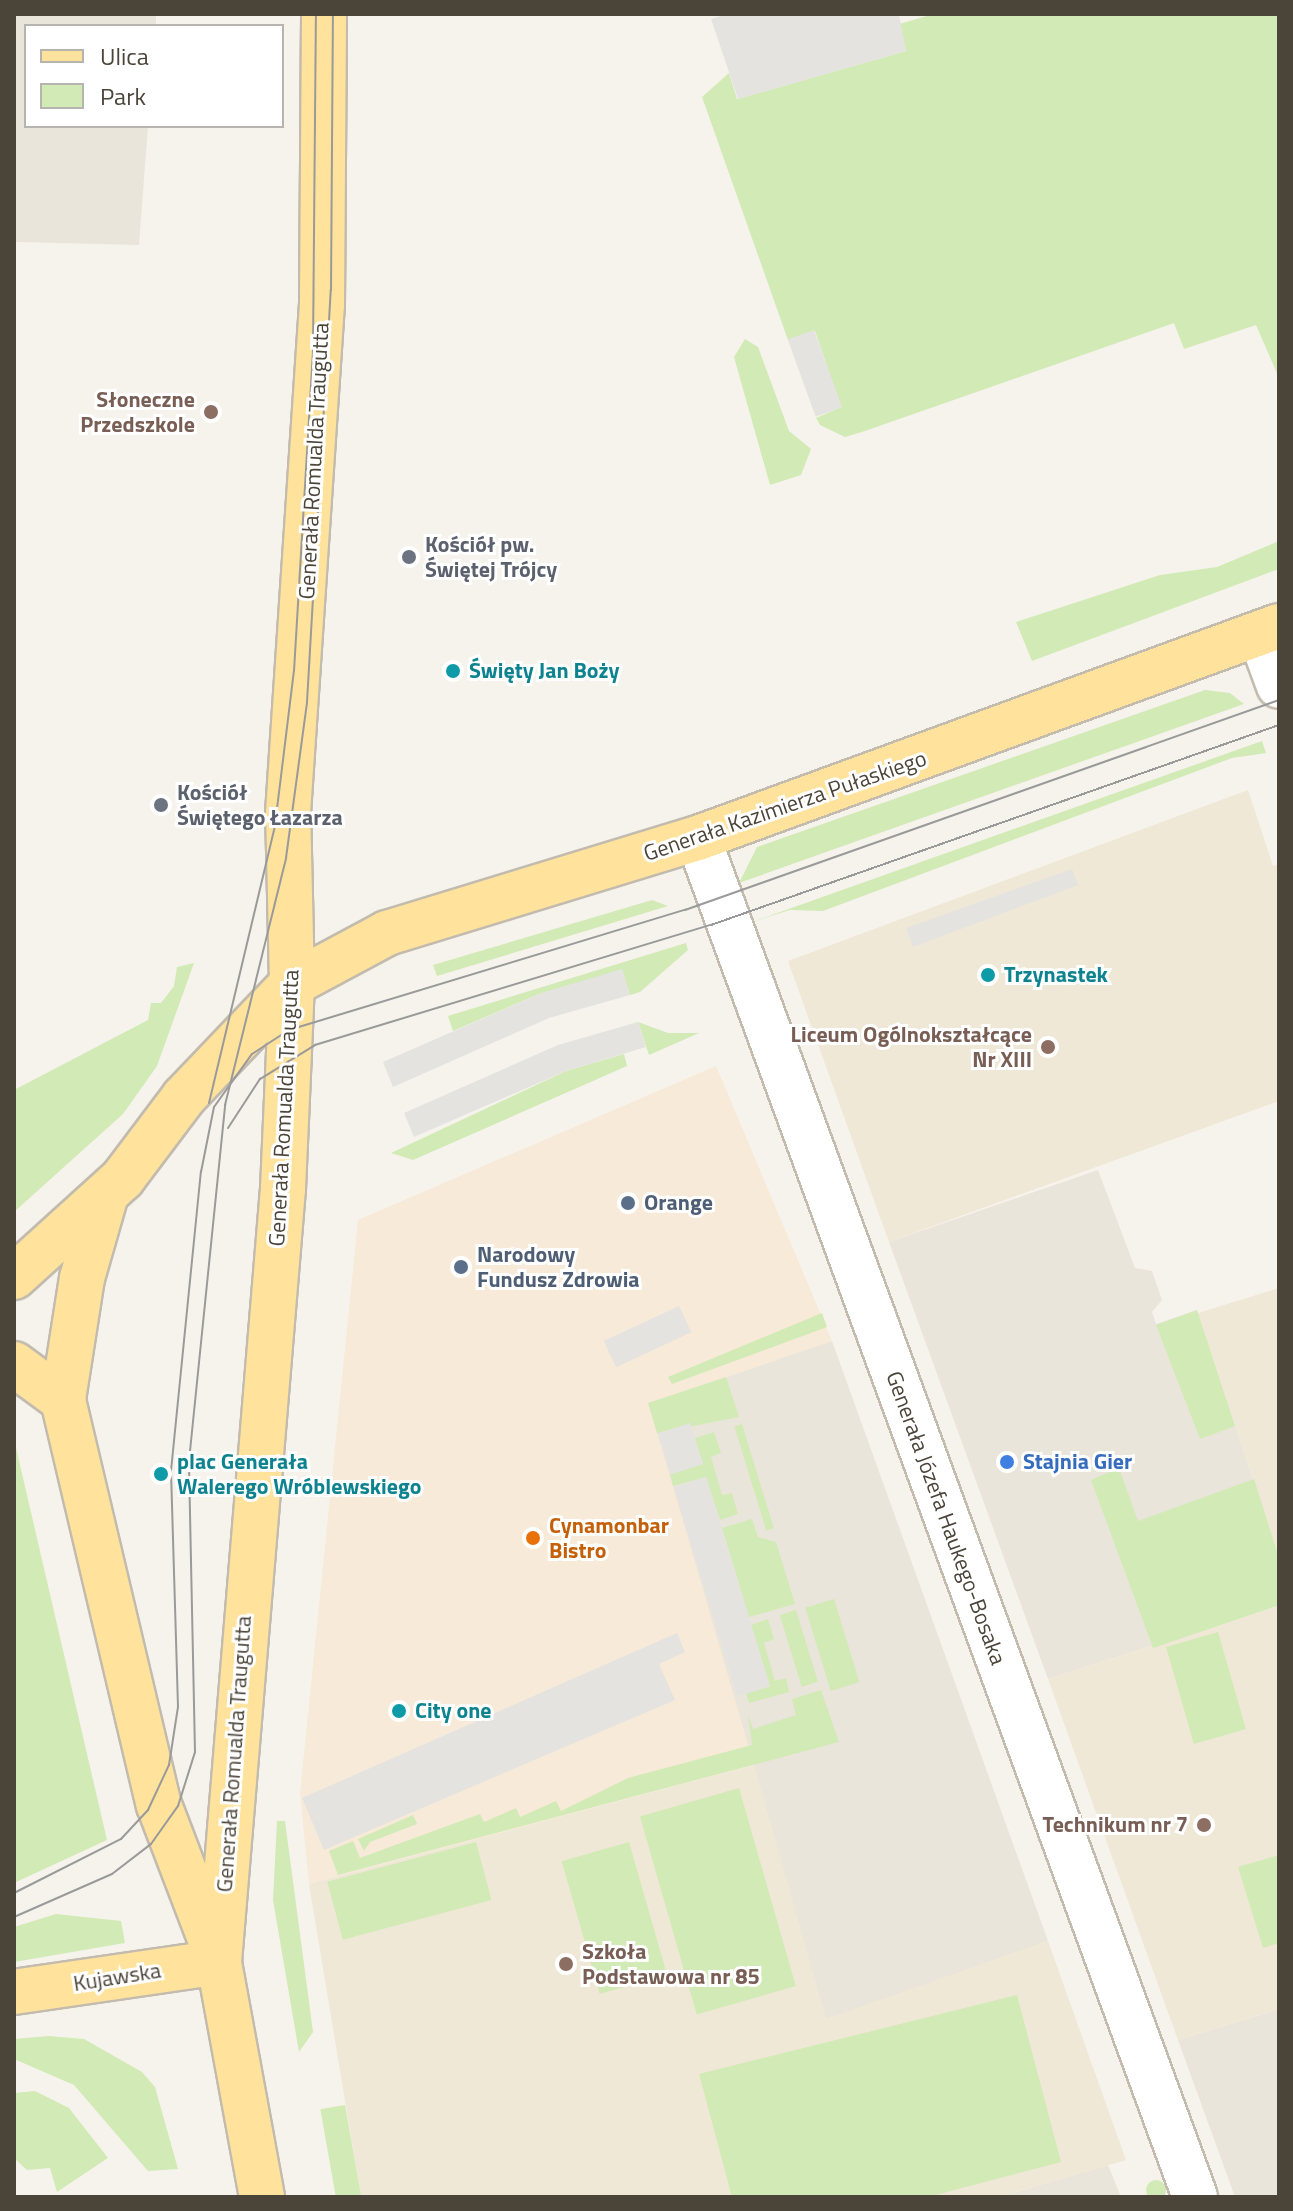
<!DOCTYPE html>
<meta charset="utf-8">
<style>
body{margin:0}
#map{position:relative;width:1293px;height:2211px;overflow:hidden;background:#f6f3ec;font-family:"Titillium Web",sans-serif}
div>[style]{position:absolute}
.residential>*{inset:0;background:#eae5da}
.commercial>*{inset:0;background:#f7ead8}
.education>*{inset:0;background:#efe8d6}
.green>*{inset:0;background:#d2eab5;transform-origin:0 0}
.round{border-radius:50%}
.parking>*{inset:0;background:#e5e3e0;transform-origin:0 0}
.roads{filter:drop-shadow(2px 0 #c2bbae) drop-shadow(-2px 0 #c2bbae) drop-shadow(0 2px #c2bbae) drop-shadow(0 -2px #c2bbae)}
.minor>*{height:44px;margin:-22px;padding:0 22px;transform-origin:22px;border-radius:22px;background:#fff}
.major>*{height:44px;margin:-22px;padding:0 22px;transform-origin:22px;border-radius:22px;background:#ffe39c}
.tram>*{height:2px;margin:-1px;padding:0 1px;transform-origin:1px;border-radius:1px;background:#9a9a9a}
.dots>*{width:22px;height:22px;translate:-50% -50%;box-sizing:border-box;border:4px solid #fff;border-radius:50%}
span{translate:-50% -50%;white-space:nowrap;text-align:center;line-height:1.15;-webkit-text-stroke:6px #fff;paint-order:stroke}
.education-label{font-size:22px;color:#785e54;font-weight:700}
.right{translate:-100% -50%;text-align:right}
.left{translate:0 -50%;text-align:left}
.street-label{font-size:22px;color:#4b4439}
.worship-label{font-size:22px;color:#5b616d;font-weight:700}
.culture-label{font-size:22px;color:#0d838f;font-weight:700}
.service-label{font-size:22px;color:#4e5e75;font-weight:700}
.shop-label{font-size:22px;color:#366cbe;font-weight:700}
.food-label{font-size:22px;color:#c56008;font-weight:700}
.frame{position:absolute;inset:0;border:16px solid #4b4439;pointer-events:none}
.legend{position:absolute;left:24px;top:24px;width:260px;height:104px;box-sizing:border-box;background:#fff;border:2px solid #b7b4b0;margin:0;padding:10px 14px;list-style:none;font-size:24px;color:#4b4439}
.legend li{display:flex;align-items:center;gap:16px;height:40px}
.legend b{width:40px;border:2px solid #b7b4b0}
</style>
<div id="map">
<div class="residential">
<div style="clip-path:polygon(14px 14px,156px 14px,156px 26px,26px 26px,26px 126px,148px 126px,139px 245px,14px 242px)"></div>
<div style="clip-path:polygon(1098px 1170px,1135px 1268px,1152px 1271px,1162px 1300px,1152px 1312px,1156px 1324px,1197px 1310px,1279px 1558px,1279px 1605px,1048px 1679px,889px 1242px)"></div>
<div style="clip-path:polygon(832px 1341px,1048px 1941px,826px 2020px,648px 1403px)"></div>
<div style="clip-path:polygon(1279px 2009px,1279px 2197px,1235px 2197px,1178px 2040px)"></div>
<div style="clip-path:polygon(1108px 2165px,1121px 2197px,999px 2197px)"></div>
</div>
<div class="commercial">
<div style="clip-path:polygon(716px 1066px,832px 1341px,649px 1404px,754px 1765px,309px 1884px,300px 1793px,358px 1220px)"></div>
</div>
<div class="education">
<div style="clip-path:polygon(1248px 790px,1273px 866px,1279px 864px,1279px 1101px,889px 1242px,788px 961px)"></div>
<div style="clip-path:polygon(1279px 1288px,1279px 1558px,1198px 1313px)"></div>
<div style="clip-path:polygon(1279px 1605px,1279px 2009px,1178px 2040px,1048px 1679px)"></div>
<div style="clip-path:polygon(754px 1765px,826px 2019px,1048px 1941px,1126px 2160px,999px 2197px,361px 2197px,309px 1884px)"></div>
</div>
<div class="green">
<div style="clip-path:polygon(934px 14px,1279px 14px,1279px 378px,1256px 325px,1184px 349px,1174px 323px,862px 432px,845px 437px,820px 425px,816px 418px,841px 407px,815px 331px,788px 340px,702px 97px,729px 73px,737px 99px,906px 51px,899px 24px)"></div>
<div style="clip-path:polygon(745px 339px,758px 347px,789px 431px,811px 449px,801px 475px,770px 485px,734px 357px)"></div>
<div style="clip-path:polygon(1279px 541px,1279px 569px,1032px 661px,1016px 622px,1160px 575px,1217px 567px)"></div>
<div style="clip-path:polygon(1205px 690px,1230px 693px,1244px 704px,739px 883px,757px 847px)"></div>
<div style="clip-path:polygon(1262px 741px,1266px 753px,1232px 758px,823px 911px,790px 910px,752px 922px)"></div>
<div style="clip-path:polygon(652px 900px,668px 906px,437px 976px,433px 965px)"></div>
<div style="clip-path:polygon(686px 943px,688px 950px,640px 992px,630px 995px,622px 970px,539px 994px,453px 1031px,448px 1016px)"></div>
<div style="clip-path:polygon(194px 963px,157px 1066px,123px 1114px,14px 1212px,14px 1090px,148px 1020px,151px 1003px,161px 1003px,174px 986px,177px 967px)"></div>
<div style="clip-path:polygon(638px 1022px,668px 1033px,699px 1033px,649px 1055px)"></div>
<div style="clip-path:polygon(624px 1054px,627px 1066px,413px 1160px,391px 1153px,566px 1071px)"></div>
<div style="clip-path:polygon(1197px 1310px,1235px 1426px,1200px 1439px,1156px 1325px)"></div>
<div style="clip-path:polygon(822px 1313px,827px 1327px,672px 1384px,668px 1377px)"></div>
<div style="clip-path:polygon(726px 1377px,739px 1417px,657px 1433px,648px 1403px)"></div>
<div style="left:742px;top:1424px;width:109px;height:8px;rotate:73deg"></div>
<div style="clip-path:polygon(714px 1432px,721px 1453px,711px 1457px,722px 1495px,732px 1493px,738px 1514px,720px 1520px,706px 1477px,673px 1486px,670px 1474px,702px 1464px,695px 1438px)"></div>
<div style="clip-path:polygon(14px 1439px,107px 1840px,14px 1883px)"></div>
<div style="clip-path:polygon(1119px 1468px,1138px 1521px,1254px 1479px,1279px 1558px,1279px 1605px,1153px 1648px,1091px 1480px)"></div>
<div style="clip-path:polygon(752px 1519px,758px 1537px,776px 1542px,795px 1604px,749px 1617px,722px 1528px)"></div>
<div style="left:834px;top:1599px;width:87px;height:30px;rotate:73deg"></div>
<div style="left:796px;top:1610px;width:75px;height:17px;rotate:73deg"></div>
<div style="clip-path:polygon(768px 1619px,774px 1639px,764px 1643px,775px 1681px,786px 1678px,789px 1692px,749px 1703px,746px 1693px,770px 1686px,751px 1625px)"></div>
<div style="left:1218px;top:1632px;width:101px;height:54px;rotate:74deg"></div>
<div style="clip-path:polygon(821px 1690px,839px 1742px,338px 1875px,329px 1851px,353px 1841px,360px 1858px,480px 1814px,484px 1822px,516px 1808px,520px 1817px,556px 1801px,561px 1811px,628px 1778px,752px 1745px,748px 1715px,753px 1729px,796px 1715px,792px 1699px)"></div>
<div style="left:739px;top:1788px;width:206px;height:103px;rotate:74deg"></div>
<div style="clip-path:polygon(413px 1815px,417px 1824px,370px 1842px,364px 1851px,358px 1839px)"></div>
<div style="clip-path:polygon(277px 1821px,285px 1821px,313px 2032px,299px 2052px,273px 1900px)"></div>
<div style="left:476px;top:1842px;width:60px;height:154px;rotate:75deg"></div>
<div style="left:629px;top:1842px;width:138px;height:70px;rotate:74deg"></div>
<div style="clip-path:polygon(1279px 1855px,1279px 1943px,1263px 1948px,1238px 1867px)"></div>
<div style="clip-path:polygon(56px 1914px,121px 1921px,125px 1943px,14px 1962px,14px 1927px)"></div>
<div style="clip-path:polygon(1017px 1995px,1061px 2162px,928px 2197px,732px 2197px,699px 2074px)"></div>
<div style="clip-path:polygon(49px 2036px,84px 2039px,142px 2072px,155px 2087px,178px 2169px,148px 2171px,74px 2085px,14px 2059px,14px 2039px)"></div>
<div style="clip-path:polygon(35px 2091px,69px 2108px,108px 2158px,57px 2192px,50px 2168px,27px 2170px,14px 2158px,14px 2093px)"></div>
<div style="left:345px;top:2105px;width:93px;height:25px;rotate:80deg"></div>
<div class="round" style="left:1146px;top:2180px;width:20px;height:20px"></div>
</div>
<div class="parking">
<div style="clip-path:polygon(727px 14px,899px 14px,906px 51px,738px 99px,711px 19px)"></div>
<div style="left:814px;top:330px;width:82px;height:28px;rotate:70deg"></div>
<div style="clip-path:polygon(1072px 869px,1078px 885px,913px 947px,906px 928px)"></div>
<div style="clip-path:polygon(622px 969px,630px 995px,549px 1018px,393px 1087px,383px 1062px,539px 994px)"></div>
<div style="clip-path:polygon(638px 1022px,646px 1047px,566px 1071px,414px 1137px,404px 1113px,558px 1045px)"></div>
<div style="left:679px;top:1306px;width:29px;height:83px;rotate:65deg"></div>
<div style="left:690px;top:1423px;width:43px;height:34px;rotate:72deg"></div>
<div style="left:706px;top:1477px;width:219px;height:34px;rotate:73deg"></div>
<div style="clip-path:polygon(677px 1633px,685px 1652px,659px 1664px,675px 1700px,324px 1850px,302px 1798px)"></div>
</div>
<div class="roads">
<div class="minor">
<div style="left:1260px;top:634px;width:55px;rotate:69.9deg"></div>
<div style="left:698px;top:838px;width:1447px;rotate:69.91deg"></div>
</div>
<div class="major">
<div style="left:105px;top:1198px;width:83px;rotate:106deg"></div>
<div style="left:82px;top:1278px;width:123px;rotate:98.9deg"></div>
<div style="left:63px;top:1400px;width:416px;rotate:76.7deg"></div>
<div style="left:159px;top:1805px;width:154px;rotate:69.1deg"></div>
<div style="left:14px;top:1277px;width:147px;rotate:-42.2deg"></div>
<div style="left:123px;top:1178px;width:101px;rotate:-53deg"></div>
<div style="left:184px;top:1097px;width:156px;rotate:-46.3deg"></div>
<div style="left:292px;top:984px;width:108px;rotate:-28.2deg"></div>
<div style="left:387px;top:933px;width:325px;rotate:-17deg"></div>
<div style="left:698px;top:838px;width:618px;rotate:-20.05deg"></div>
<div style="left:14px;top:1364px;width:61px;rotate:36.3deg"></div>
<div style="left:14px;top:1992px;width:207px;rotate:-8.3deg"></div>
<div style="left:262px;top:2197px;width:239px;rotate:-100.4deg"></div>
<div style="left:219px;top:1962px;width:776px;rotate:-85.27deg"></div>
<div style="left:283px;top:1189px;width:205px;rotate:-87.5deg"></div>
<div style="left:292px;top:984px;width:171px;rotate:-91.3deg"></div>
<div style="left:288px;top:813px;width:510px;rotate:-86.18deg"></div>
<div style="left:322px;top:304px;width:290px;rotate:-89.6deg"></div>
</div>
</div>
<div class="tram">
<div style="left:209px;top:1103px;width:286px;rotate:-76.6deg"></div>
<div style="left:275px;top:825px;width:155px;rotate:-83deg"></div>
<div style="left:294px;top:671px;width:324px;rotate:-86.6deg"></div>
<div style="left:313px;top:348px;width:334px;rotate:-89.5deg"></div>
<div style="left:228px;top:1128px;width:59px;rotate:-56.9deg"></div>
<div style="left:260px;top:1079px;width:65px;rotate:-31.7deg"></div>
<div style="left:315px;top:1045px;width:414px;rotate:-16.9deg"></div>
<div style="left:711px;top:925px;width:602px;rotate:-19.4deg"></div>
<div style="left:14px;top:1893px;width:120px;rotate:-26.8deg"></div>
<div style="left:121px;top:1839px;width:40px;rotate:-47deg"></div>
<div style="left:148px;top:1810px;width:50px;rotate:-65deg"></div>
<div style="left:169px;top:1765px;width:59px;rotate:-81.2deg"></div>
<div style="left:178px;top:1707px;width:236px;rotate:-91.7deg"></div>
<div style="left:171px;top:1471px;width:301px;rotate:-84.3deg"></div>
<div style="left:201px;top:1172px;width:66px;rotate:-78.7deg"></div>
<div style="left:214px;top:1107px;width:65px;rotate:-54.4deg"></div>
<div style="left:252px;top:1054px;width:44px;rotate:-33deg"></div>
<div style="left:289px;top:1030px;width:414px;rotate:-16.9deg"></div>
<div style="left:685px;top:910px;width:630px;rotate:-19.47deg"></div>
<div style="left:14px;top:1917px;width:107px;rotate:-23.7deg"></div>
<div style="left:112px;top:1874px;width:49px;rotate:-37.6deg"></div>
<div style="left:151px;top:1844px;width:47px;rotate:-54.6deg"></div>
<div style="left:178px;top:1806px;width:57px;rotate:-72.5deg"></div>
<div style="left:195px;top:1752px;width:291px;rotate:-91.2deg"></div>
<div style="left:189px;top:1461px;width:358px;rotate:-84.2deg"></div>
<div style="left:225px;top:1105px;width:254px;rotate:-76.1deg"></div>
<div style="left:286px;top:858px;width:157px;rotate:-82.3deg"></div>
<div style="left:307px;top:702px;width:413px;rotate:-86.7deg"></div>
<div style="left:331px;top:290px;width:276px;rotate:-89.6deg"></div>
</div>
<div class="dots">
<div style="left:211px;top:412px;background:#8d6e63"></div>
<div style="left:409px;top:557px;background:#6b7280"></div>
<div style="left:453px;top:671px;background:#0f9aa8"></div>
<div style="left:161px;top:805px;background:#6b7280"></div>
<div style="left:988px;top:975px;background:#0f9aa8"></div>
<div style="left:1048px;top:1047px;background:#8d6e63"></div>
<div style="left:628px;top:1203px;background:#5c6f8a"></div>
<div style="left:461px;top:1267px;background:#5c6f8a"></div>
<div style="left:1007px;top:1462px;background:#3f7fe0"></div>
<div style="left:161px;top:1474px;background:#0f9aa8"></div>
<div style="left:533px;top:1538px;background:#e8710a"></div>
<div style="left:399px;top:1711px;background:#0f9aa8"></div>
<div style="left:1204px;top:1825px;background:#8d6e63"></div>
<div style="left:566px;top:1964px;background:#8d6e63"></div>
</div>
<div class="education-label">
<span class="right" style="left:195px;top:412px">Słoneczne<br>Przedszkole</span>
<span class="right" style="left:1032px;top:1047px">Liceum Ogólnokształcące<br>Nr XIII</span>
<span class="right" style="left:1188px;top:1825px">Technikum nr 7</span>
<span class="left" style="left:582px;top:1964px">Szkoła<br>Podstawowa nr 85</span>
</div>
<div class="street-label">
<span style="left:314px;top:461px;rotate:-87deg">Generała Romualda Traugutta</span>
<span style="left:785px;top:806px;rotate:-19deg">Generała Kazimierza Pułaskiego</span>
<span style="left:284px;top:1108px;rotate:-87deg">Generała Romualda Traugutta</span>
<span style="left:946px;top:1518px;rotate:70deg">Generała Józefa Haukego-Bosaka</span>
<span style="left:234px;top:1754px;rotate:-86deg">Generała Romualda Traugutta</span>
<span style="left:117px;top:1977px;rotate:-9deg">Kujawska</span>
</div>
<div class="worship-label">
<span class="left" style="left:425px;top:557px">Kościół pw.<br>Świętej Trójcy</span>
<span class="left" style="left:177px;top:805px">Kościół<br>Świętego Łazarza</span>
</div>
<div class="culture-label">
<span class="left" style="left:469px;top:671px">Święty Jan Boży</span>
<span class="left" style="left:1004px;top:975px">Trzynastek</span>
<span class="left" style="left:177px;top:1474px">plac Generała<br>Walerego Wróblewskiego</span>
<span class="left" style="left:415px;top:1711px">City one</span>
</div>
<div class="service-label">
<span class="left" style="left:644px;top:1203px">Orange</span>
<span class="left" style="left:477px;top:1267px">Narodowy<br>Fundusz Zdrowia</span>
</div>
<div class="shop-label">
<span class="left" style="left:1023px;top:1462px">Stajnia Gier</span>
</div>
<div class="food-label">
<span class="left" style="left:549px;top:1538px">Cynamonbar<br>Bistro</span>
</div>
<div class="frame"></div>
<ul class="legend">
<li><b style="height:10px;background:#ffe39c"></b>Ulica</li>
<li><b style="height:22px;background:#d2eab5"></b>Park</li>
</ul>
</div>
